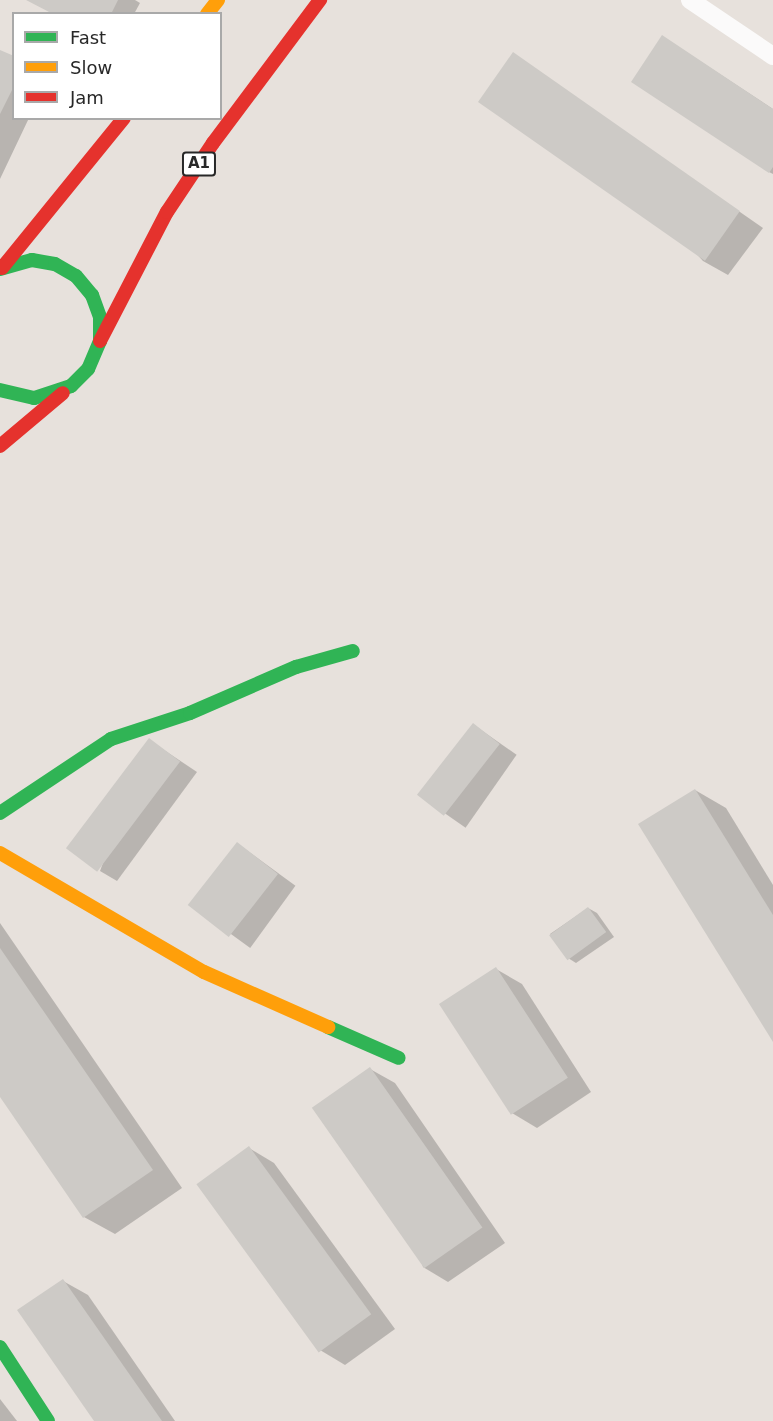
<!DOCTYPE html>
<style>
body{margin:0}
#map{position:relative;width:773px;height:1421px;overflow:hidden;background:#e7e1dc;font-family:"DejaVu Sans",sans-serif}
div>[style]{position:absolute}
.shadow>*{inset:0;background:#0003;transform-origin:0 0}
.building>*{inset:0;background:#cdcac6;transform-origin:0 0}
.lane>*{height:18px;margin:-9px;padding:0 9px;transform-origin:9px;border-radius:9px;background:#fbfafa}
.fast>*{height:14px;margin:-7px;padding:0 7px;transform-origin:7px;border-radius:7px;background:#30b455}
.slow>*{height:14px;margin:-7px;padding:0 7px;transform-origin:7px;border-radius:7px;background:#ff9f0a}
.jam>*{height:14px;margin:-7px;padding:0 7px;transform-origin:7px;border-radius:7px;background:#e5322d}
span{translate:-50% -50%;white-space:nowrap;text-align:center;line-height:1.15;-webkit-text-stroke:5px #fff;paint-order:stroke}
.shield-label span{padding:2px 4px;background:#fff;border:2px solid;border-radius:4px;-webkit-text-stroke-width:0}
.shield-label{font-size:15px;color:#282828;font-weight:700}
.legend{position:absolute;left:12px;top:12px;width:210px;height:108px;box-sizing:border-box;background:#fff;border:2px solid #a9a9a9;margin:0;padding:8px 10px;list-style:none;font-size:18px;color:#282828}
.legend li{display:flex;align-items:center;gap:12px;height:30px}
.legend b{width:30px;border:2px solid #a9a9a9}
</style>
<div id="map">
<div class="shadow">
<div style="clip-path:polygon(28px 0,135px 0,140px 3px,134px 14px,54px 14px)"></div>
<div style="clip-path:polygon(663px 37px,773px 109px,773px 174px,769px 172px)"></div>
<div style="clip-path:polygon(0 52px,14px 58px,14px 118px,29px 118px,0 179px)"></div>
<div style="clip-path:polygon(513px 54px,763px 228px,728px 275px,703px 261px)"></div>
<div style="left:474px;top:725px;width:52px;height:89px;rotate:35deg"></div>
<div style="clip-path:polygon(149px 740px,197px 772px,117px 881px,100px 871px)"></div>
<div style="clip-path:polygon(695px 790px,726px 808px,773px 885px,773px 1039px)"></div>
<div style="left:238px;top:844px;width:71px;height:77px;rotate:36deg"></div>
<div style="clip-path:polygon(588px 908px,597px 913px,614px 937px,576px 963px,568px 958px,550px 934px)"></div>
<div style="clip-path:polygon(0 923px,182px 1188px,115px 1234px,84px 1217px,0 1095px)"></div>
<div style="clip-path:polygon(496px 969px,522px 984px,591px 1092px,537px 1128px,512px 1113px,441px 1005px)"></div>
<div style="clip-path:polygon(370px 1069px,395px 1083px,505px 1243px,448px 1282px,423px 1267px)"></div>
<div style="clip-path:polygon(249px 1148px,274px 1163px,395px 1329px,345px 1365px,320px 1350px)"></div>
<div style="clip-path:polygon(63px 1281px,88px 1295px,175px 1421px,96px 1421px)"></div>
<div style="clip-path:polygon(0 1399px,17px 1421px,0 1421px)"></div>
</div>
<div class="building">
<div style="clip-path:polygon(26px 0,118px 0,111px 14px,53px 14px)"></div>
<div style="clip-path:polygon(662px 35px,773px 109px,773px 167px,769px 173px,631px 82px)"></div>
<div style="clip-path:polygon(0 50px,14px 56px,14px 86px,0 114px)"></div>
<div style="left:513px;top:52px;width:277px;height:61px;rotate:35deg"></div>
<div style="left:473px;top:723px;width:34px;height:91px;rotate:38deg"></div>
<div style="left:149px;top:738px;width:39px;height:138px;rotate:37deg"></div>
<div style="clip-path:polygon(695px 789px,773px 915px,773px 1042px,638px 824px)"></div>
<div style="left:237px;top:842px;width:52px;height:80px;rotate:38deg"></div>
<div style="left:588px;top:907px;width:31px;height:48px;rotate:54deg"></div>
<div style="clip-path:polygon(0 948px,153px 1170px,83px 1218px,0 1097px)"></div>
<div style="left:496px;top:967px;width:132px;height:68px;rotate:57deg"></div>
<div style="left:370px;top:1067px;width:196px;height:71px;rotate:55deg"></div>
<div style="left:249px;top:1146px;width:208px;height:65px;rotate:54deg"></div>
<div style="clip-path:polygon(63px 1279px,162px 1421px,94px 1421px,17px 1310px)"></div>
</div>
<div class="lane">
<div style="left:690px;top:0;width:100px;rotate:34deg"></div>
</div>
<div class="fast">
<div style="left:0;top:269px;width:33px;rotate:-16deg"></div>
<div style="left:32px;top:260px;width:23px;rotate:10deg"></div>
<div style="left:55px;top:264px;width:24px;rotate:30deg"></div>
<div style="left:76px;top:276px;width:25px;rotate:50deg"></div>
<div style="left:92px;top:295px;width:23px;rotate:70deg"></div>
<div style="left:100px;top:317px;width:24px;rotate:90deg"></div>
<div style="left:100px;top:341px;width:30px;rotate:113deg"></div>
<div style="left:88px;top:369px;width:24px;rotate:135deg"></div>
<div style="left:71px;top:386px;width:39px;rotate:162deg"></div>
<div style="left:34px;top:398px;width:35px;rotate:-167deg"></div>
<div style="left:0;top:813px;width:133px;rotate:-33.7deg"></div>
<div style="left:111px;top:739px;width:83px;rotate:-18.2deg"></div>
<div style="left:190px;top:713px;width:116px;rotate:-23.5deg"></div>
<div style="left:296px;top:667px;width:59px;rotate:-15.7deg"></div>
<div style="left:328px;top:1027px;width:77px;rotate:23.6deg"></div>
<div style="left:0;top:1347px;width:88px;rotate:57deg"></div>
</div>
<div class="slow">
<div style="left:207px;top:14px;width:18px;rotate:-52deg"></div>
<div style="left:0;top:853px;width:236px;rotate:30.3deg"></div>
<div style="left:204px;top:972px;width:136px;rotate:23.9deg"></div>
</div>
<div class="jam">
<div style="left:2px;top:268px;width:193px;rotate:-50.9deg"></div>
<div style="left:100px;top:341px;width:145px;rotate:-62.6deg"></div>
<div style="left:167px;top:212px;width:83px;rotate:-56.3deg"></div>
<div style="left:213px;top:143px;width:179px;rotate:-53.2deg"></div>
<div style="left:0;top:446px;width:82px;rotate:-40.1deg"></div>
</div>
<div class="shield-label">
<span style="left:199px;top:164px">A1</span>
</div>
<ul class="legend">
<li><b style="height:8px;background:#30b455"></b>Fast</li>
<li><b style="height:8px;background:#ff9f0a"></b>Slow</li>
<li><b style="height:8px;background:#e5322d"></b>Jam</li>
</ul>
</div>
